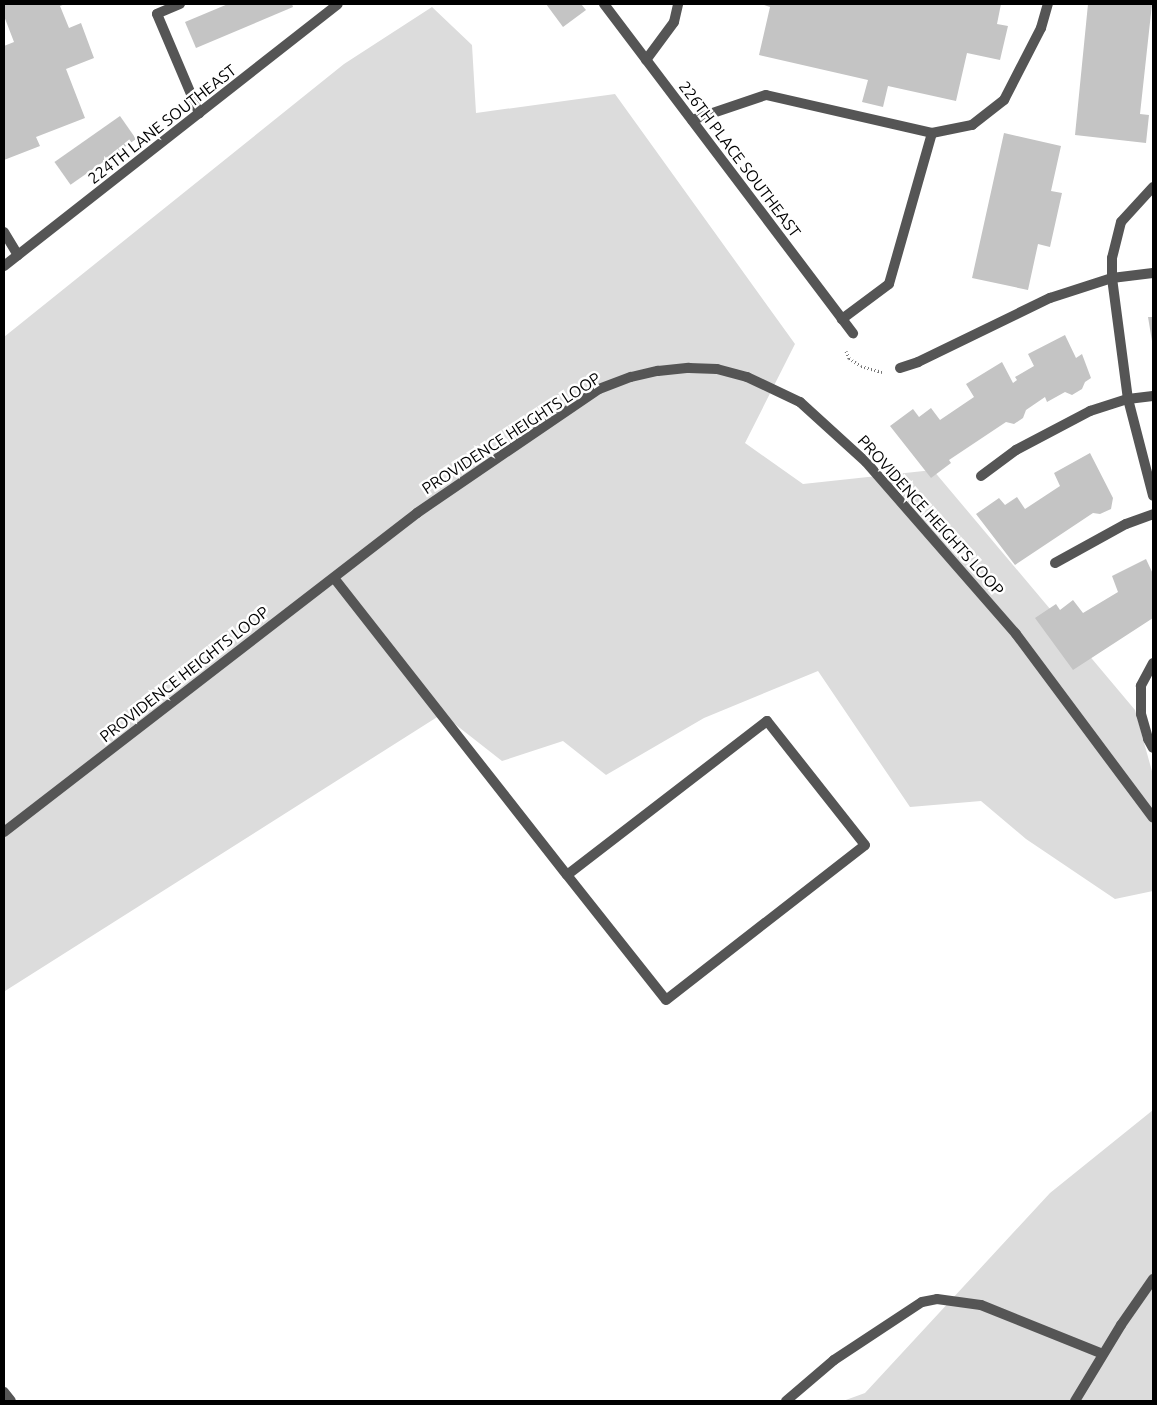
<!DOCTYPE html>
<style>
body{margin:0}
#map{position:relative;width:1157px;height:1405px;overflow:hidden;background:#fff;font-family:Ubuntu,sans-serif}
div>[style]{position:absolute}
.green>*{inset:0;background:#dcdcdc}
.building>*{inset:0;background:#c4c4c4;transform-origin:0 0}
.path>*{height:3px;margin-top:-1.5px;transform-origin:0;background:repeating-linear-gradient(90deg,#777 0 1px,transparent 0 3.5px)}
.service>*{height:10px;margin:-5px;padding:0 5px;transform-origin:5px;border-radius:5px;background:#555}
.minor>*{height:10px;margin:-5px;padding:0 5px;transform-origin:5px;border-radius:5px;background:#555}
span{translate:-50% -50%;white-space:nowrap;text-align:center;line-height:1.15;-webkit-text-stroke:5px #fff;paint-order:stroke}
.street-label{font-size:16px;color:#000}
.frame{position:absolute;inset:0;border:5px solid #000;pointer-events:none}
</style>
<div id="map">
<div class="green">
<div style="clip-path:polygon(432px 7px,472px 45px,476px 113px,615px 94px,795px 344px,745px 443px,803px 484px,933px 470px,1135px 710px,1153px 775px,1153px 891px,1115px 899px,1026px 839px,981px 801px,910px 807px,818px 671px,704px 718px,606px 775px,563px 741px,502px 761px,442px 714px,5px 991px,4px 996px,4px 337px,344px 64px)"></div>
<div style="clip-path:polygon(1153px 1110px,1153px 1401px,843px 1401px,865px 1393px,1050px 1193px)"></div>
</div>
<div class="building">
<div style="clip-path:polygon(4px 4px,65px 4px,60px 6px,69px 28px,81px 23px,94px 58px,66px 69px,85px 118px,36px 137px,40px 146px,4px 160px,4px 46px,14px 42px,4px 16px)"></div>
<div style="clip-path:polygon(228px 4px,292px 4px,293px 7px,196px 48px,185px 22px)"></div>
<div style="clip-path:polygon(546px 4px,581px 4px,586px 10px,563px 27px)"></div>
<div style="clip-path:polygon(761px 4px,1001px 4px,997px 24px,1008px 26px,1000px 60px,967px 53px,956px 101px,888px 86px,883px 107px,862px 102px,868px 80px,759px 55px,770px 7px)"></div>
<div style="clip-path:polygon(1088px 4px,1152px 4px,1140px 114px,1149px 115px,1146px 143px,1075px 135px)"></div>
<div style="left:120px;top:116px;width:28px;height:80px;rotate:55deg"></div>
<div style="clip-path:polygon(1004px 133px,1061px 146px,1051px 191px,1062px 193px,1050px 247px,1038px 244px,1028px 290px,972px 278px)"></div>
<div style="clip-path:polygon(1148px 317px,1153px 317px,1153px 341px,1152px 341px)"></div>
<div style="clip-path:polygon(1065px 335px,1076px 358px,1082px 354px,1091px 378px,1085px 382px,1082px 389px,1072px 395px,1065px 392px,1047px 402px,1045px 397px,1026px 410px,1023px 418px,1014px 424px,1006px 422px,949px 460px,951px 463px,931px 478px,890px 426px,913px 409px,919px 417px,931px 408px,940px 420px,974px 397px,966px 384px,1002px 362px,1013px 383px,1017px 380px,1015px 377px,1034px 366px,1028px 354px)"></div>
<div style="clip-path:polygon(1090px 453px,1113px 498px,1111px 509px,1100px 514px,1093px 513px,1015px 565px,976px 514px,999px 498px,1005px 505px,1017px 497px,1025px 509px,1060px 486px,1054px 473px)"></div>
<div style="clip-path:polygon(1146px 559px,1153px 574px,1153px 618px,1073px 670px,1035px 618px,1056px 604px,1060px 610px,1073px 600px,1083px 613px,1118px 592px,1112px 576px)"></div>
</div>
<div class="path">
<div style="left:846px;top:351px;width:8px;rotate:67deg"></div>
<div style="left:849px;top:358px;width:14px;rotate:34deg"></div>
<div style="left:861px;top:366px;width:22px;rotate:16deg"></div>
</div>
<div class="service">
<div style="left:180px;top:4px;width:25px;rotate:157deg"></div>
<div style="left:157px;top:14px;width:108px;rotate:67deg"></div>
<div style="left:646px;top:60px;width:47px;rotate:-53.6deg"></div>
<div style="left:674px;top:22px;width:18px;rotate:-77deg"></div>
<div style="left:692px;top:120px;width:78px;rotate:-18.7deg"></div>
<div style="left:766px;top:95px;width:170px;rotate:12.9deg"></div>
<div style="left:932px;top:133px;width:157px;rotate:105.9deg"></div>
<div style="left:889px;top:284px;width:59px;rotate:143.3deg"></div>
<div style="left:932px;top:133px;width:41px;rotate:-11.3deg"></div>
<div style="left:972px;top:125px;width:41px;rotate:-38deg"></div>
<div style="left:1004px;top:100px;width:81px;rotate:-62.8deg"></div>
<div style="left:1041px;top:28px;width:25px;rotate:-74deg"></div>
<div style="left:4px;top:232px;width:27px;rotate:59deg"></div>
<div style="left:334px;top:578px;width:377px;rotate:51.9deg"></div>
<div style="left:567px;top:875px;width:159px;rotate:51.6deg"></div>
<div style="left:666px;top:1000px;width:252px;rotate:-37.9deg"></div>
<div style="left:865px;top:845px;width:158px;rotate:-128.3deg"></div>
<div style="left:767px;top:721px;width:252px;rotate:142.4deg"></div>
<div style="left:4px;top:1392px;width:11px;rotate:52deg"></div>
<div style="left:786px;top:1401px;width:63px;rotate:-40.5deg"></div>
<div style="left:834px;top:1360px;width:105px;rotate:-33.4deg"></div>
<div style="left:922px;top:1302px;width:15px;rotate:-11deg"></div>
<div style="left:937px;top:1299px;width:44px;rotate:7.8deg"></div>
<div style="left:981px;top:1305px;width:131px;rotate:21.9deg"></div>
</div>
<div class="minor">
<div style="left:604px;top:4px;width:413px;rotate:52.9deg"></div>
<div style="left:1153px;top:187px;width:47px;rotate:132.4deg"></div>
<div style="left:1121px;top:222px;width:37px;rotate:104deg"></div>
<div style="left:1112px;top:258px;width:20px;rotate:90deg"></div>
<div style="left:1112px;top:278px;width:122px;rotate:82.5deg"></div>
<div style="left:1128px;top:399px;width:100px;rotate:75.5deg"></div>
<div style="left:4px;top:266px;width:424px;rotate:-38.1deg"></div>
<div style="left:900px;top:368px;width:19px;rotate:-18deg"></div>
<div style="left:918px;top:362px;width:147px;rotate:-25.9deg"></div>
<div style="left:1050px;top:298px;width:65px;rotate:-17.9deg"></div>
<div style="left:1112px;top:278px;width:41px;rotate:-7deg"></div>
<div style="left:981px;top:476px;width:44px;rotate:-36.6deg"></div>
<div style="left:1016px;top:450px;width:84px;rotate:-27.8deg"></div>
<div style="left:1090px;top:411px;width:40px;rotate:-18deg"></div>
<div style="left:1128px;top:399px;width:25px;rotate:-7deg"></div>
<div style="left:1055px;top:563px;width:81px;rotate:-28.8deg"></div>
<div style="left:1126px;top:524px;width:29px;rotate:-20deg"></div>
<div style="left:1153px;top:663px;width:26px;rotate:118deg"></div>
<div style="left:1141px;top:686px;width:28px;rotate:90deg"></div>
<div style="left:1141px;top:714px;width:26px;rotate:74deg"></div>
<div style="left:1148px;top:739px;width:10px;rotate:61deg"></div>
<div style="left:4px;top:832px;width:522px;rotate:-37.68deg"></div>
<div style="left:417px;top:513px;width:220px;rotate:-34.3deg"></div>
<div style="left:599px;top:389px;width:34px;rotate:-21deg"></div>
<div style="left:631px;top:377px;width:28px;rotate:-13deg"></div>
<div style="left:658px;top:371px;width:31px;rotate:-6deg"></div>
<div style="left:689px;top:368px;width:28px;rotate:2deg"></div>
<div style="left:717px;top:369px;width:31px;rotate:15deg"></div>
<div style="left:747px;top:377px;width:59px;rotate:25.3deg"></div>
<div style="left:800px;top:402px;width:89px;rotate:42.3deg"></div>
<div style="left:866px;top:462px;width:228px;rotate:48.9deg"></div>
<div style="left:1016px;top:634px;width:229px;rotate:53.3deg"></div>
<div style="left:1075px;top:1401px;width:89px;rotate:-58.8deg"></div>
<div style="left:1121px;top:1325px;width:56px;rotate:-55.2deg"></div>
</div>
<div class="street-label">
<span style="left:162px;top:124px;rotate:-38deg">224TH LANE SOUTHEAST</span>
<span style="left:740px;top:159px;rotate:53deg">226TH PLACE SOUTHEAST</span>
<span style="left:511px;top:433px;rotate:-33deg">PROVIDENCE HEIGHTS LOOP</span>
<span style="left:931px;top:515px;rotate:48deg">PROVIDENCE HEIGHTS LOOP</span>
<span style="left:184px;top:674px;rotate:-38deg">PROVIDENCE HEIGHTS LOOP</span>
</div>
<div class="frame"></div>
</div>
